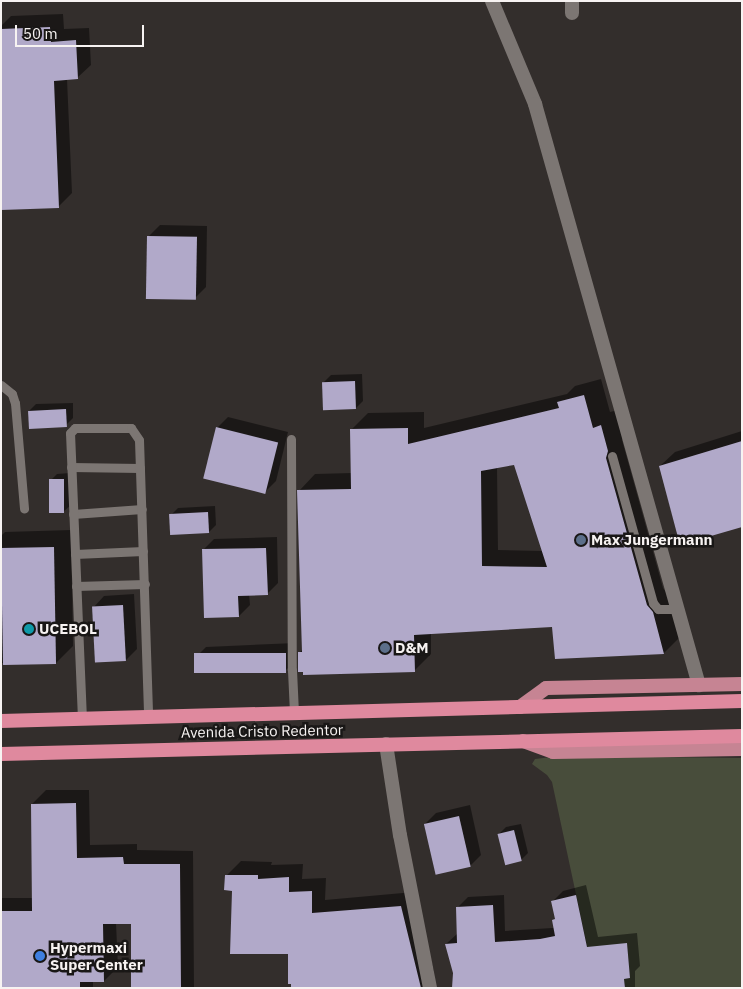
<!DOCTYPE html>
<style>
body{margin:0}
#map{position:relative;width:743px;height:989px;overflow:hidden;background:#332e2c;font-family:"IBM Plex Sans",sans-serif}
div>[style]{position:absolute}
.green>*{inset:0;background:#484d3b}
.shadow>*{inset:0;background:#0007}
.building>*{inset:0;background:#b1a9c9;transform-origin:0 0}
.service>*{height:9px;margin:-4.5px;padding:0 4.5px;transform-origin:4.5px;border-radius:4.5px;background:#7c7673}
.minor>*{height:14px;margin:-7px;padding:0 7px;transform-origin:7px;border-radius:7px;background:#7c7673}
.primary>*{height:14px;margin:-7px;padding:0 7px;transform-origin:7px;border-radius:7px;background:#c68493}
.trunk>*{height:14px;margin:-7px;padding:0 7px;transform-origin:7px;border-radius:7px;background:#df899e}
.dots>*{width:14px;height:14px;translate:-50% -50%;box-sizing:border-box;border:2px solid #191716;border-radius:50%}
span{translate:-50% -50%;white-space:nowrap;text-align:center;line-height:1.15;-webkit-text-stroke:5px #191716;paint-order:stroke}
.poi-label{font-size:15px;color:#f7f3f2;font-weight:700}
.left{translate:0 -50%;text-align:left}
.street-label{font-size:15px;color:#f7f3f2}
.frame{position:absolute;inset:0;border:2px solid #f7f3f2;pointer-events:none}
.scale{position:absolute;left:15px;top:25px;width:129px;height:22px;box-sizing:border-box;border:2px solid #f7f3f2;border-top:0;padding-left:6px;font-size:15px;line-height:18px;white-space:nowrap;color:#f7f3f2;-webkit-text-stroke:4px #191716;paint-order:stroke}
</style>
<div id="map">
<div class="green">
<div style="clip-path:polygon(560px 756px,742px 758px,742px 988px,625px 988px,624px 979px,630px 978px,627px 944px,596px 988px,552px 782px,547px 775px,532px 764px,535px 759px)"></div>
</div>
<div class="shadow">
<div style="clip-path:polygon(63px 14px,64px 29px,89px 28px,91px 65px,77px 78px,67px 79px,72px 193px,59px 206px,1px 209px,1px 26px,11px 16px)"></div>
<div style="clip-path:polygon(160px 225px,207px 226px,206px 287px,195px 298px,149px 236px)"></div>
<div style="clip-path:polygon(362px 374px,363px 401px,356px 408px,324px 382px,331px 375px)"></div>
<div style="clip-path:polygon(evenodd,601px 379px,610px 412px,618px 410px,625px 433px,622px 440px,663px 588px,669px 596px,680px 637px,664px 653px,553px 625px,431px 633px,431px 654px,415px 670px,299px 653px,303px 649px,299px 491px,315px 474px,352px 473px,351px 430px,368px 413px,424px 412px,424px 428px,567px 394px,575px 386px,601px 379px,515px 463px,543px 551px,498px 550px,497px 467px,515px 463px)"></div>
<div style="clip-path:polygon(73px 403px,73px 418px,66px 425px,29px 411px,36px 404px)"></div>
<div style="clip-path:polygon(228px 417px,288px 432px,276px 481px,265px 492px,217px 428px)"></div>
<div style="clip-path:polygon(742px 431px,742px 526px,660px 466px,675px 452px)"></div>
<div style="clip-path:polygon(70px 473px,71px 505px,63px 512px,50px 481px,57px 474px)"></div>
<div style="clip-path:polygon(215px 506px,216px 525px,209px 532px,171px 515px,178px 508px)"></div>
<div style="clip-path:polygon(71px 530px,73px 646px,56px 663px,1px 663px,1px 536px,5px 532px)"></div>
<div style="clip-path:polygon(277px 537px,278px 583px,267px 594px,249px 594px,250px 605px,239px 616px,203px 550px,214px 539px)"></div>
<div style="clip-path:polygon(134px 594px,137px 649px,126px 660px,93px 608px,104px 596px)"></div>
<div style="clip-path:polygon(296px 643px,296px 660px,285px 671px,195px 658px,206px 647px)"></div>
<div style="clip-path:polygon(46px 790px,89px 790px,90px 845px,137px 844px,137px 850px,193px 851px,194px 988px,132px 988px,132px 922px,116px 923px,118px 967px,104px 981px,93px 981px,93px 988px,1px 988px,1px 898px,33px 898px,32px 804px)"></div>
<div style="clip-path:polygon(470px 805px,481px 855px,470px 866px,425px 824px,436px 813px)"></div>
<div style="clip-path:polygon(521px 824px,528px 853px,521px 860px,498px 835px,506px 827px)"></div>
<div style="clip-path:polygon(241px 861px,272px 862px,271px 865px,303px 864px,302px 879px,326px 878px,325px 900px,414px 892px,434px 971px,435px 988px,292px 988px,290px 953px,233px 890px,226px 876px)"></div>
<div style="clip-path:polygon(586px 885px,598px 937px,637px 933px,640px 966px,635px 971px,635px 988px,454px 988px,454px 973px,446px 944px,457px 934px,457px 908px,468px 897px,504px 895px,505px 931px,552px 928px,555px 928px,553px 921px,556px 918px,552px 902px,563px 891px)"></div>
</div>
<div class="building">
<div style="clip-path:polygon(50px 27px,51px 42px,76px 40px,78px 79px,54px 81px,59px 208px,1px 210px,1px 29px)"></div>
<div style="left:147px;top:236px;width:50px;height:63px;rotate:1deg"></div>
<div style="left:355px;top:381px;width:28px;height:33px;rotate:88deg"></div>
<div style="clip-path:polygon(evenodd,584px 395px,593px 428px,601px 425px,608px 451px,606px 458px,647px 605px,653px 612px,664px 654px,555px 659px,552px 627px,414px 635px,415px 672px,303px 675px,303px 672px,298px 672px,298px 652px,302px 652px,297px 490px,351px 489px,350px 429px,408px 428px,408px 444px,559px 408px,557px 402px,584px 395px,514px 465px,547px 567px,482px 566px,481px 471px,514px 465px)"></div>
<div style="left:66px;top:409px;width:18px;height:38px;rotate:87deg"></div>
<div style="left:216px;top:427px;width:64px;height:53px;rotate:14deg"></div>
<div style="clip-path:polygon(742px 441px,742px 527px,680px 545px,659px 466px)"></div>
<div style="left:64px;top:479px;width:34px;height:15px;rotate:90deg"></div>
<div style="left:208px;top:512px;width:21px;height:39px;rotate:87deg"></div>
<div style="left:54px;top:547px;width:117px;height:53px;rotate:89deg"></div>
<div style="clip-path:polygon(266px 548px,268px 595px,238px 596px,239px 617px,204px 618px,202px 549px)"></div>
<div style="left:123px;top:605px;width:56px;height:31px;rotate:87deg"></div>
<div style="left:286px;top:653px;width:20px;height:92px;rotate:90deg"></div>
<div style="clip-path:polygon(76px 803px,77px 858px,123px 857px,124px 864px,180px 864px,181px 988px,131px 988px,131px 924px,103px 924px,104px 982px,80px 982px,80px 988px,1px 988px,1px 911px,32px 911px,31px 804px)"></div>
<div style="left:459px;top:816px;width:52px;height:36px;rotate:77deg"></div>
<div style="left:514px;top:830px;width:32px;height:17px;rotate:76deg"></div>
<div style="clip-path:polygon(225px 875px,258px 875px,258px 879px,289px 877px,289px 892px,312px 891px,312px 913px,401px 906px,421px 988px,291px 988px,291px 984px,288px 984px,288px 954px,230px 954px,232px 891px,224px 890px)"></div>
<div style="clip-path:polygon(576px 895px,587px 947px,627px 943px,630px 978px,624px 979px,625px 988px,452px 988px,453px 973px,445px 944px,457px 943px,456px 907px,493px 905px,495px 942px,540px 939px,555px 936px,552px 920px,555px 919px,551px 901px)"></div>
</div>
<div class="service">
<div style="left:1px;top:385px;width:14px;rotate:39deg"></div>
<div style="left:12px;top:394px;width:9px;rotate:72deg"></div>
<div style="left:15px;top:403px;width:106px;rotate:85.1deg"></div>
<div style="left:291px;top:439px;width:231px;rotate:89.8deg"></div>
<div style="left:292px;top:670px;width:42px;rotate:87.3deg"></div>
<div style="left:612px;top:456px;width:153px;rotate:74.4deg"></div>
<div style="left:653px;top:603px;width:8px;rotate:50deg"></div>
<div style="left:658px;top:609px;width:21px"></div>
<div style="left:71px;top:467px;width:69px;rotate:0.8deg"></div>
<div style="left:73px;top:514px;width:69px;rotate:-4.1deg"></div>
<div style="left:75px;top:554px;width:68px;rotate:-2.5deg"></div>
<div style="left:76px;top:586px;width:69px;rotate:-1.7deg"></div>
<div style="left:82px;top:719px;width:286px;rotate:-92.4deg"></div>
<div style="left:70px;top:433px;width:7px;rotate:-45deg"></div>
<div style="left:75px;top:428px;width:56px"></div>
<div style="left:131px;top:428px;width:14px;rotate:56deg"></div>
<div style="left:139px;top:440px;width:277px;rotate:88.1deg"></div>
</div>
<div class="minor">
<div style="left:492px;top:1px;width:112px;rotate:67.3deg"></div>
<div style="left:535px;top:104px;width:604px;rotate:74.24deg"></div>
<div style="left:572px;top:1px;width:12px;rotate:90deg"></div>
<div style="left:386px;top:744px;width:92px;rotate:81.3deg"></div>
<div style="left:400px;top:835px;width:156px;rotate:78.9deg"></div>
</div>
<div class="primary">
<div style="left:520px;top:707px;width:32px;rotate:-36deg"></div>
<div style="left:546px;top:688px;width:196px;rotate:-1.2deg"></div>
<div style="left:523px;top:741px;width:32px;rotate:20deg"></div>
<div style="left:553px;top:752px;width:189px;rotate:-0.9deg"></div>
</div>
<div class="trunk">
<div style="left:1px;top:721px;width:741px;rotate:-1.55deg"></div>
<div style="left:1px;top:754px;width:741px;rotate:-1.39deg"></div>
</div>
<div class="dots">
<div style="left:581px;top:540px;background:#5c6f8a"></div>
<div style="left:29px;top:629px;background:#0f9aa8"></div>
<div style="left:385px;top:648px;background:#5c6f8a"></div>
<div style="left:40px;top:956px;background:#3f7fe0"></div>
</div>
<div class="poi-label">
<span class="left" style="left:591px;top:540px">Max Jungermann</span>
<span class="left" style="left:39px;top:629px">UCEBOL</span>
<span class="left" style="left:395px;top:648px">D&amp;M</span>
<span class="left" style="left:50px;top:956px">Hypermaxi<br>Super Center</span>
</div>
<div class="street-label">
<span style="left:262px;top:731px;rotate:-1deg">Avenida Cristo Redentor</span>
</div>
<div class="frame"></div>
<div class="scale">50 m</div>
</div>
